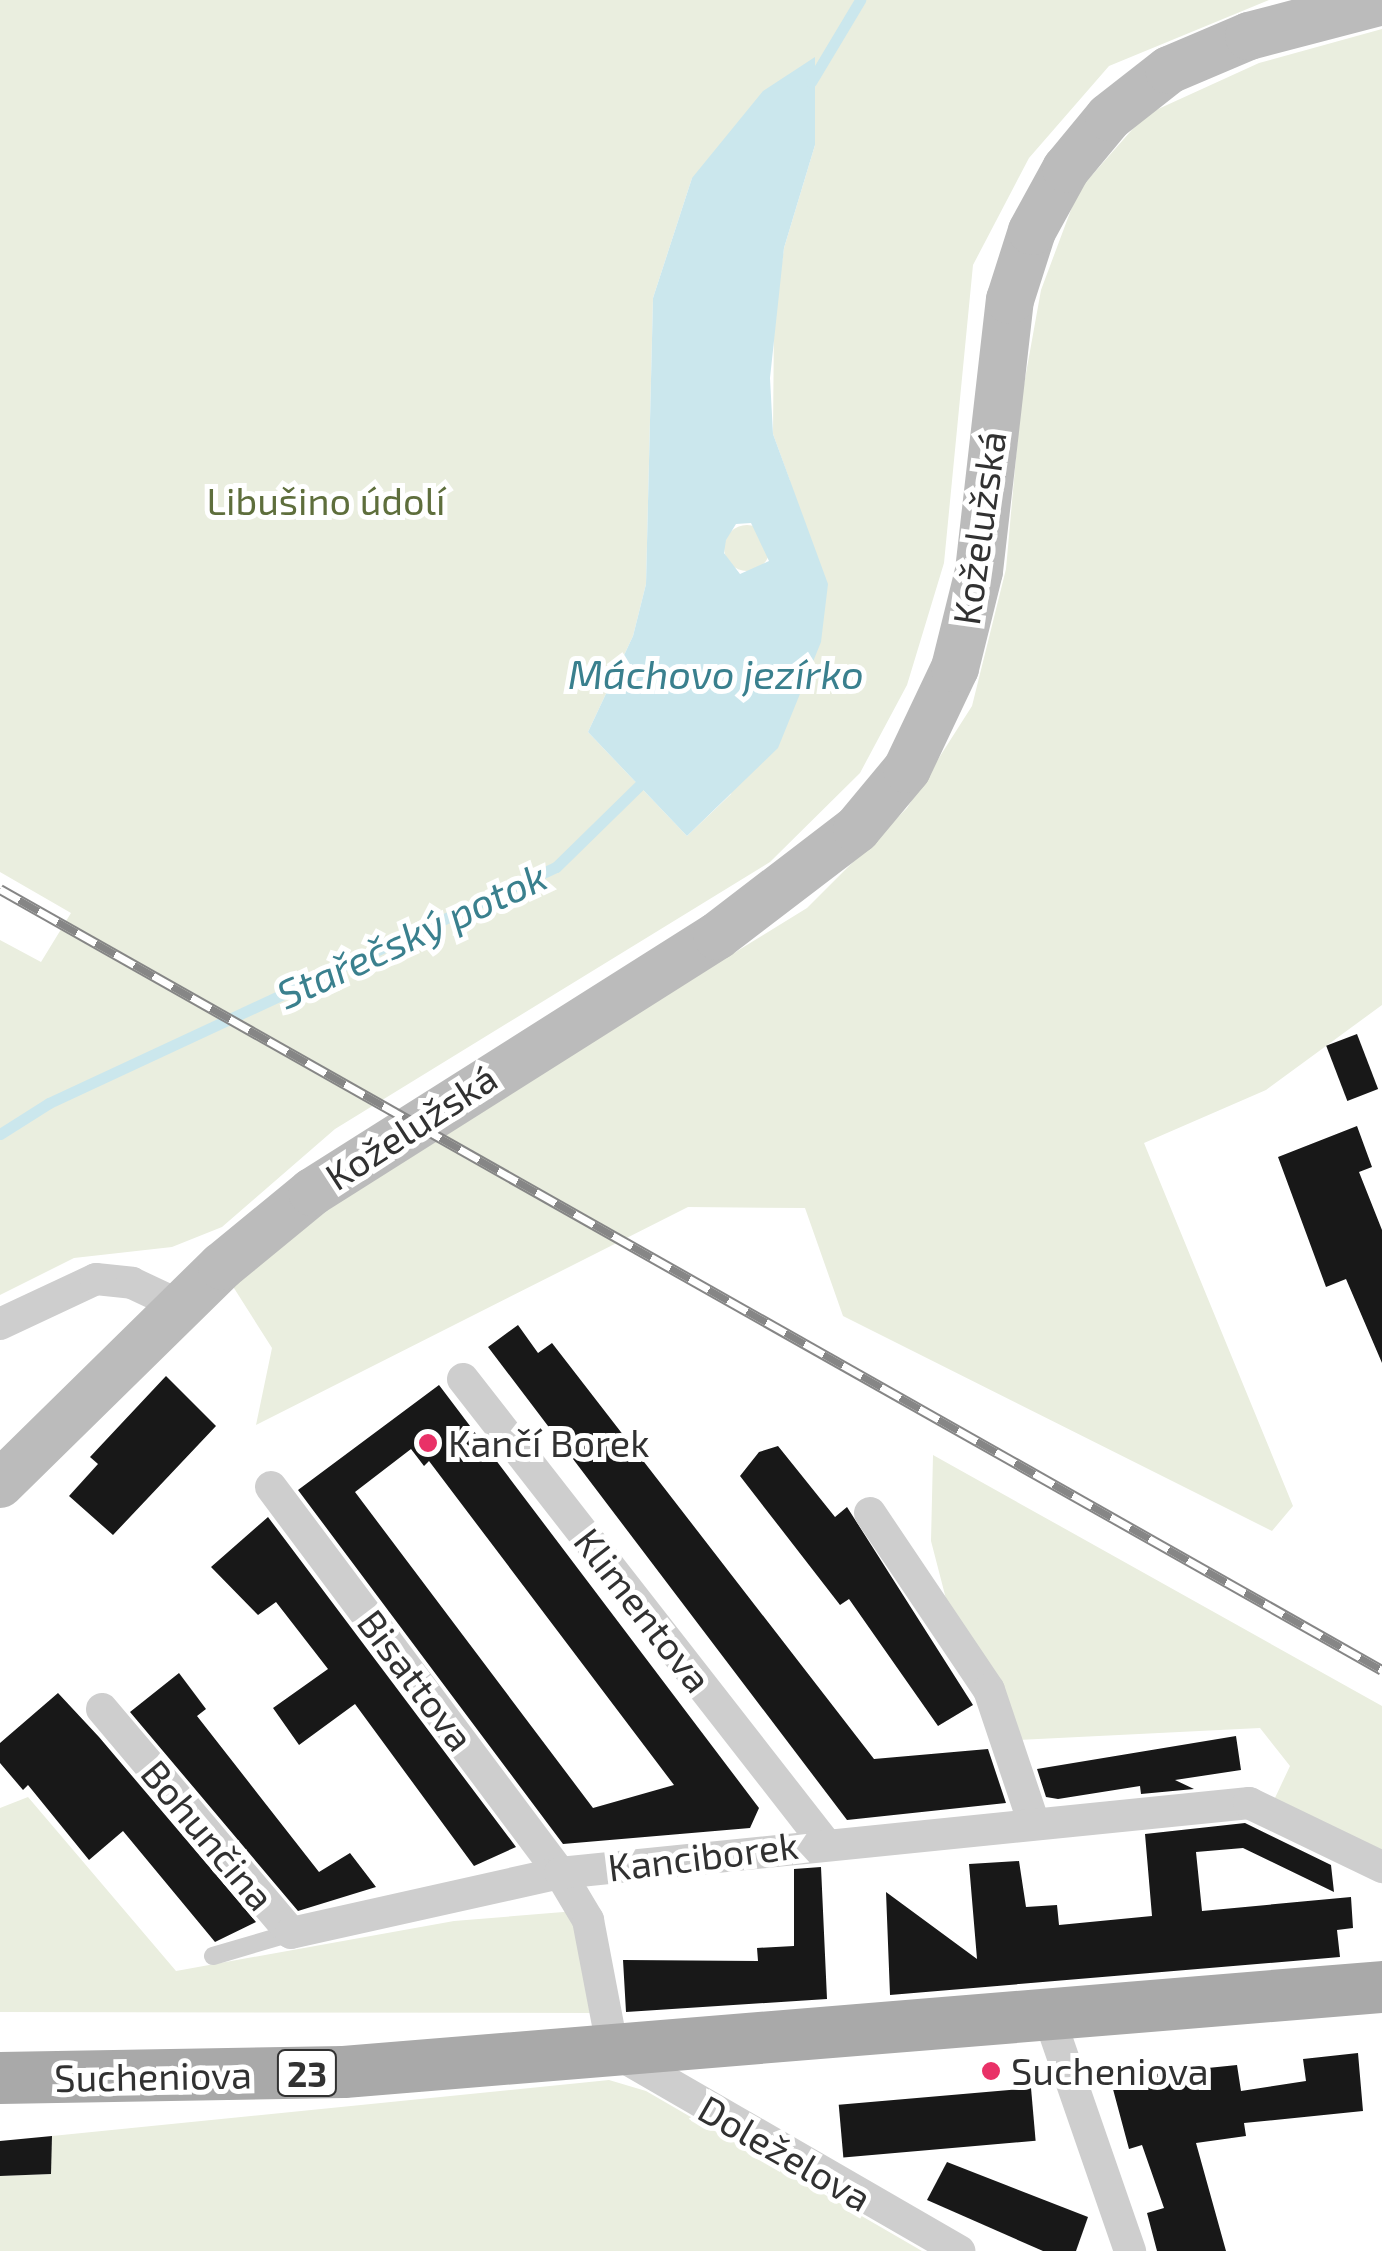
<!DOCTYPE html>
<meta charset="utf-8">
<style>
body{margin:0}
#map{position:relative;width:1382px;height:2251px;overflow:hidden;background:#fff;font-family:"Exo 2",sans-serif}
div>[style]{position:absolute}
.green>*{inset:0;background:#eaeedf}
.round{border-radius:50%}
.water>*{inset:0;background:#cbe7ed}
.stream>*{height:11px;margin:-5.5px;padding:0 5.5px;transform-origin:5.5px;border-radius:5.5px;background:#cbe7ed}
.building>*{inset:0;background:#181818;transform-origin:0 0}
.service>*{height:18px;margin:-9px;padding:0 9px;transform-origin:9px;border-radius:9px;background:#cecece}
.minor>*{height:32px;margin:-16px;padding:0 16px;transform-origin:16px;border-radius:16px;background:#cecece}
.secondary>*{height:48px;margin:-24px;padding:0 24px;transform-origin:24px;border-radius:24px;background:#bbb}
.primary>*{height:52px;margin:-26px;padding:0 26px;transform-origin:26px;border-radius:26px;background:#a9a9a9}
.rail>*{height:11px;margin-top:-5.5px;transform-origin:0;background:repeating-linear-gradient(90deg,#fff 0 22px,#868686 0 44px);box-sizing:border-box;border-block:2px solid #868686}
.dots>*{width:28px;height:28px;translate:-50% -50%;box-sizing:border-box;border:5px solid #fff;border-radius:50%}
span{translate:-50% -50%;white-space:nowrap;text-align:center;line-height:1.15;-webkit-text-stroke:10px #fff;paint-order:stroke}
.shield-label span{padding:2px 8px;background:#fff;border:2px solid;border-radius:8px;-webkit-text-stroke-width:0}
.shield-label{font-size:35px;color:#313131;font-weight:700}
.park-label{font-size:38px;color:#5e6e3c}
.street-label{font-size:38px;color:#313131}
.poi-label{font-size:38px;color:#313131}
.left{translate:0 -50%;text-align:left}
.water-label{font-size:40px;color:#3a808e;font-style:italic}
</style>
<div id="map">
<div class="green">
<div style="clip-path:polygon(evenodd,0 0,1269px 0,1109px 66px,1029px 158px,973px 265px,944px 563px,907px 685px,860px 773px,770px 862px,335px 1129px,222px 1227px,172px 1247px,74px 1258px,0 1295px,0 940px,41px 962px,71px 913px,0 872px,0 0,815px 145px,784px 248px,774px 318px,773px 434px,790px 481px,731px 794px,687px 836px,588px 732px,633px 636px,646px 584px,653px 298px,692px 178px,815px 145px)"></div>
<div style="clip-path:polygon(1382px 29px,1382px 1005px,1266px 1090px,1144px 1143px,1293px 1506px,1272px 1531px,843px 1316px,805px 1208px,688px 1207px,256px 1425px,272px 1348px,232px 1285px,370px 1177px,807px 908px,907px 808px,972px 706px,1006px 569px,1021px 401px,1041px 290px,1078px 191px,1145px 115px,1259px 63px)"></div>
<div class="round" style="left:724px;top:525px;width:46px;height:46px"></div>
<div style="clip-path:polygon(933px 1455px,1382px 1706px,1382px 1857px,1274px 1800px,1290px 1766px,1260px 1728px,1018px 1740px,966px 1676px,931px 1541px)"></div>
<div style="clip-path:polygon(28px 1797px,176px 1971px,454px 1921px,588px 1910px,596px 2013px,0 2012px,0 1808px)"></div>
<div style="clip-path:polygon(609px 2080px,646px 2091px,922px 2251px,0 2251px,0 2176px,50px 2174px,52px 2136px)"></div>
</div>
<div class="water">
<div style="clip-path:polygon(evenodd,815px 57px,815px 145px,784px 248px,770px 378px,773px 434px,828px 584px,821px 642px,778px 748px,687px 836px,588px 732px,633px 636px,646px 584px,653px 298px,692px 178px,763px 91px,815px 57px,751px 523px,769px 561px,740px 574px,724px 553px,726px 540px,736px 524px,751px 523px)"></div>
</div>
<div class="stream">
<div style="left:811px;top:82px;width:96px;rotate:-59.1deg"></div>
<div style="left:0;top:1134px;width:58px;rotate:-32.3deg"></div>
<div style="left:49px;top:1103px;width:559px;rotate:-24.96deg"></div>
<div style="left:556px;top:867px;width:129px;rotate:-44.4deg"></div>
</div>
<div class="building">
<div style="left:1357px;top:1034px;width:59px;height:33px;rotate:69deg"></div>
<div style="clip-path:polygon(1357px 1126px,1372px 1167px,1359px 1172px,1382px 1230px,1382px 1363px,1346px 1279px,1326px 1287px,1278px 1157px)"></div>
<div style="clip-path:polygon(518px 1325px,538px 1353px,552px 1343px,874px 1759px,988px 1749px,1006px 1803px,847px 1820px,488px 1347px)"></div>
<div style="clip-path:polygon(166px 1376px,216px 1426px,113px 1535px,69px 1496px,98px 1464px,90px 1457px)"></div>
<div style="clip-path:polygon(evenodd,439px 1385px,759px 1808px,750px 1828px,563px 1844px,298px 1490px,439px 1385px,411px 1449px,424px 1466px,429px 1461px,674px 1785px,593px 1808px,355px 1492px,411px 1449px)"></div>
<div style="clip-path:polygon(778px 1446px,835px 1517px,847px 1507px,973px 1705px,938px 1726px,849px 1599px,840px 1605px,740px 1476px,759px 1452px)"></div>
<div style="clip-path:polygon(268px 1517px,516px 1847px,474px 1866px,355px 1704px,299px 1745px,273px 1708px,328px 1669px,276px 1602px,258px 1615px,211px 1567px)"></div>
<div style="clip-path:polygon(179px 1673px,206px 1709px,197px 1716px,319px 1872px,350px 1853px,376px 1887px,298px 1911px,130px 1712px)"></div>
<div style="clip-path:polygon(58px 1693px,99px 1737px,256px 1922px,215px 1942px,123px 1831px,89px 1860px,28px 1785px,23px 1790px,0 1763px,0 1743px)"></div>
<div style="clip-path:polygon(1236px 1736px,1241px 1770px,1175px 1780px,1194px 1789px,1141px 1794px,1140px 1786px,1058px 1799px,1046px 1797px,1037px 1769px)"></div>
<div style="clip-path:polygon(1245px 1823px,1331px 1865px,1334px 1892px,1243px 1848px,1196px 1852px,1202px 1911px,1351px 1897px,1353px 1928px,1337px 1930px,1340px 1957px,890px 1995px,886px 1892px,977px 1959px,969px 1864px,1019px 1861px,1026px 1907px,1057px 1905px,1059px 1925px,1152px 1916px,1145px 1834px)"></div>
<div style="clip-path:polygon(821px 1867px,827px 1999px,626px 2012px,623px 1960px,758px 1961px,757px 1948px,794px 1946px,794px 1869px)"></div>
<div style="clip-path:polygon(1358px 2053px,1363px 2111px,1244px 2123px,1246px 2136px,1196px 2143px,1226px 2251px,1157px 2251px,1147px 2213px,1164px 2208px,1142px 2145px,1129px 2149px,1110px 2078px,1237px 2065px,1241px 2091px,1306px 2081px,1303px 2059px)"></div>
<div style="left:1031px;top:2088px;width:53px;height:193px;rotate:85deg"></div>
<div style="clip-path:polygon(52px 2136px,51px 2174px,0 2176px,0 2141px)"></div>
<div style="clip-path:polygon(947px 2162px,1088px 2217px,1076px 2251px,1043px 2251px,927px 2200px)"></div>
</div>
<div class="service">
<div style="left:213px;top:1956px;width:81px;rotate:-16.4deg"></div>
</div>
<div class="minor">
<div style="left:0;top:1324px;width:106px;rotate:-25.1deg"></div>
<div style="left:96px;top:1279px;width:36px;rotate:6deg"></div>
<div style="left:132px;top:1283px;width:54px;rotate:25.1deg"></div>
<div style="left:463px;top:1379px;width:587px;rotate:52.06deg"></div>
<div style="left:271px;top:1487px;width:482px;rotate:53.2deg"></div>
<div style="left:560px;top:1873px;width:55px;rotate:59.2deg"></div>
<div style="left:588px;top:1920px;width:133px;rotate:79.2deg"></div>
<div style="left:870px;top:1513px;width:213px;rotate:56.1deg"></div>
<div style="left:989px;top:1690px;width:138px;rotate:71.4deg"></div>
<div style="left:102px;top:1709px;width:293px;rotate:49.8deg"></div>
<div style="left:291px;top:1933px;width:276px;rotate:-12.6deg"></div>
<div style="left:560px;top:1873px;width:693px;rotate:-5.8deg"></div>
<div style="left:1249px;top:1803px;width:148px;rotate:25.7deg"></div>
<div style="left:1049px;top:2017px;width:248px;rotate:70.9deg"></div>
<div style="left:613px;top:2051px;width:400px;rotate:30deg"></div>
</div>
<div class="secondary">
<div style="left:0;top:1484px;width:311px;rotate:-44.5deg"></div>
<div style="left:222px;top:1266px;width:117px;rotate:-39.4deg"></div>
<div style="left:312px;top:1192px;width:479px;rotate:-32.3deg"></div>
<div style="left:717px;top:936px;width:176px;rotate:-37.4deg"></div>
<div style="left:857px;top:829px;width:78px;rotate:-50.2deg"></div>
<div style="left:907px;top:769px;width:112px;rotate:-64.6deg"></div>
<div style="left:955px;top:668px;width:100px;rotate:-76.1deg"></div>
<div style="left:979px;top:571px;width:273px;rotate:-83.5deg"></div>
<div style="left:1010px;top:300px;width:72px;rotate:-72.3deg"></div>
<div style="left:1032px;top:231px;width:71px;rotate:-61.3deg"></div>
<div style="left:1066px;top:169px;width:67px;rotate:-50.4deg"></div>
<div style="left:1109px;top:117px;width:76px;rotate:-38.1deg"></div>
<div style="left:1169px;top:70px;width:87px;rotate:-23deg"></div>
<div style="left:1249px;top:36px;width:138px;rotate:-14.7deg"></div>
</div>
<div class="primary">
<div style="left:0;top:2078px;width:344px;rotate:-1deg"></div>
<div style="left:344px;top:2072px;width:1041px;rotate:-4.68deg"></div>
</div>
<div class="rail">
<div style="left:0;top:889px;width:1587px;rotate:29.47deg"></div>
</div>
<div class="dots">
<div style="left:428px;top:1443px;background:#e93167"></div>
<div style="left:991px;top:2071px;background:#e93167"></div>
</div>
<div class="shield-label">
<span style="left:307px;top:2073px">23</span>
</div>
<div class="park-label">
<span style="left:326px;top:501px">Libušino údolí</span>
</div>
<div class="street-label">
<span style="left:979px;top:528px;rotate:-82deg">Koželužská</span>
<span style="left:411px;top:1127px;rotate:-33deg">Koželužská</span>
<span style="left:643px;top:1610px;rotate:52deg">Klimentova</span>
<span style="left:416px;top:1680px;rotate:53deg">Bisattova</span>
<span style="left:208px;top:1835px;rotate:50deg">Bohunčina</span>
<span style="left:703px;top:1856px;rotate:-7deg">Kanciborek</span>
<span style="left:153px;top:2076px;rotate:-1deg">Sucheniova</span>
<span style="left:785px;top:2153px;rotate:30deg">Doleželova</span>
</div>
<div class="poi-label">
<span class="left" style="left:448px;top:1443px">Kančí Borek</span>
<span class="left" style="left:1011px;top:2071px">Sucheniova</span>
</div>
<div class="water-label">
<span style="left:716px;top:673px">Máchovo jezírko</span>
<span style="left:411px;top:934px;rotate:-25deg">Stařečský potok</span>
</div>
</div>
